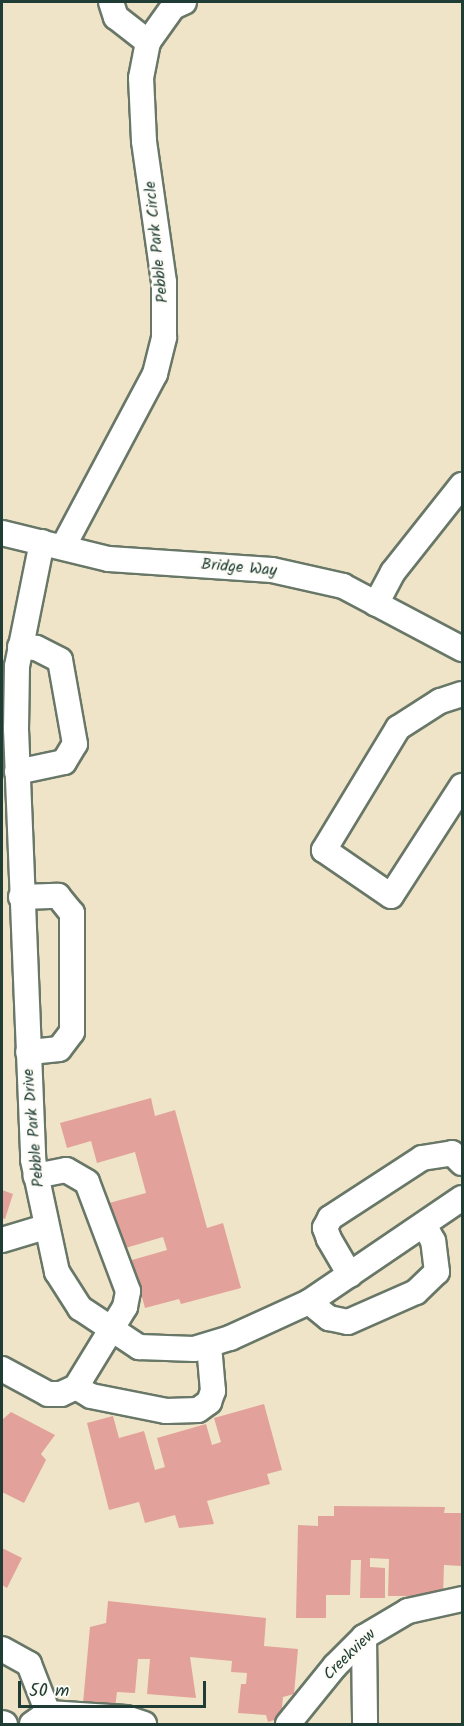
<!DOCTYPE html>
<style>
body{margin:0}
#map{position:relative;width:464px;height:1726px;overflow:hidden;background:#efe4c7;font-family:Kalam,sans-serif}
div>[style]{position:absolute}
.building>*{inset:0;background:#e2a29b}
.roads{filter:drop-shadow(2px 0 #687767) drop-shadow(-2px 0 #687767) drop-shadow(0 2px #687767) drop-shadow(0 -2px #687767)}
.minor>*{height:24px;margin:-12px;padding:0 12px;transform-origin:12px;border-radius:12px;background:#fff}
span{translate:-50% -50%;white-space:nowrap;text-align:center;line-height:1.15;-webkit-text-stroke:5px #fdfcf7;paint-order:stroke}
.street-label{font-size:16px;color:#1f3d34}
.frame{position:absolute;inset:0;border:3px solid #1f3d34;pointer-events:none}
.scale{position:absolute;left:18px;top:1681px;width:188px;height:27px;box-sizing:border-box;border:3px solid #1f3d34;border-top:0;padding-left:8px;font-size:18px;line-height:21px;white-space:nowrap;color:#1f3d34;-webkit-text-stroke:4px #fdfcf7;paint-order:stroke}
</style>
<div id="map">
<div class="building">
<div style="clip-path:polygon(151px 1098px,155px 1116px,175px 1110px,207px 1228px,223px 1223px,241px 1288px,181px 1304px,179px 1299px,145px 1308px,132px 1260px,167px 1250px,163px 1237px,122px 1249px,109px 1203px,146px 1193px,135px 1152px,97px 1163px,91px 1141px,67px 1148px,60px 1123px)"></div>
<div style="clip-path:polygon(2px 1190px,13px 1194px,5px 1219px,2px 1218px)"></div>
<div style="clip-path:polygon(264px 1404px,282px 1470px,267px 1474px,270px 1484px,207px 1501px,214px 1524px,179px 1528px,175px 1515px,145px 1523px,139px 1502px,109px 1510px,87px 1423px,113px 1416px,119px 1438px,144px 1431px,155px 1470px,165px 1467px,157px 1438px,206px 1424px,212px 1445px,221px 1442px,214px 1418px)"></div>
<div style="clip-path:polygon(11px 1412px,55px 1435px,41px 1454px,46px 1460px,24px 1503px,2px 1492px,2px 1420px)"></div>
<div style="clip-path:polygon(334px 1506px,445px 1507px,444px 1513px,462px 1513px,462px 1566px,444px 1565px,443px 1596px,388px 1596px,389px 1559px,370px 1558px,370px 1567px,385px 1568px,385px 1598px,360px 1598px,361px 1560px,351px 1560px,350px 1595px,326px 1595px,326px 1618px,296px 1618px,298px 1525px,318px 1526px,318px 1516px,334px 1516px)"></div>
<div style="clip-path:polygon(2px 1548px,22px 1558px,7px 1588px,2px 1585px)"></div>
<div style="clip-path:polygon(108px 1601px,266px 1618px,264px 1646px,298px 1649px,294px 1694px,283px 1697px,281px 1718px,268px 1722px,266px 1715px,238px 1713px,241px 1684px,246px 1684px,247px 1673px,231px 1672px,232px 1661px,190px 1657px,196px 1698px,147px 1694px,150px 1659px,138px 1659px,135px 1693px,117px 1692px,114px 1716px,82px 1714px,90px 1627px,106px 1623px)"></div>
</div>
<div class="roads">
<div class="minor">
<div style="left:111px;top:2px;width:16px;rotate:72deg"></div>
<div style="left:116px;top:17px;width:41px;rotate:38deg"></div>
<div style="left:2px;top:533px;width:110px;rotate:13.7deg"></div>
<div style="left:109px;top:559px;width:163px;rotate:3.9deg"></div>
<div style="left:272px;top:570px;width:73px;rotate:12.7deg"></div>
<div style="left:343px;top:586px;width:135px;rotate:27.9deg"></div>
<div style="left:42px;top:542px;width:126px;rotate:101.4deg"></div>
<div style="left:17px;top:666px;width:63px;rotate:90.9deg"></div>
<div style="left:16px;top:729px;width:431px;rotate:87.7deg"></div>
<div style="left:33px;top:1160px;width:115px;rotate:77.9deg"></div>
<div style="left:57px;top:1272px;width:43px;rotate:57.4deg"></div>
<div style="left:80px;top:1308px;width:71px;rotate:33.5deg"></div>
<div style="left:139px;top:1347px;width:55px;rotate:2.1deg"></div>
<div style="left:194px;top:1349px;width:38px;rotate:-17deg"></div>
<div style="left:230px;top:1338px;width:87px;rotate:-24.5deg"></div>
<div style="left:309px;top:1302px;width:185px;rotate:-34.2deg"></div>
<div style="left:63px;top:547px;width:196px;rotate:-62deg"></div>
<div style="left:155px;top:374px;width:38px;rotate:-76deg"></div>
<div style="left:164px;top:337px;width:55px;rotate:-90deg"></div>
<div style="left:164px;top:282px;width:142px;rotate:-98.1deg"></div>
<div style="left:144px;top:141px;width:63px;rotate:-92.7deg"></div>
<div style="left:141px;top:78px;width:37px;rotate:-79deg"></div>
<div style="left:148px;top:42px;width:43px;rotate:-54.5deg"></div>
<div style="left:173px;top:7px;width:12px;rotate:-24deg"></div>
<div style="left:376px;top:604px;width:36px;rotate:-62deg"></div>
<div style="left:393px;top:572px;width:111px;rotate:-51.6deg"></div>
<div style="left:462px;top:694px;width:23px;rotate:162deg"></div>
<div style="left:440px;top:701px;width:50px;rotate:147.3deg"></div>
<div style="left:398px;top:728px;width:143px;rotate:121.2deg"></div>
<div style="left:324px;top:850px;width:81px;rotate:34.5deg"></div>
<div style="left:391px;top:896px;width:131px;rotate:-57.2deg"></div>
<div style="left:17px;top:772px;width:48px;rotate:-12deg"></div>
<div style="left:64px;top:762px;width:21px;rotate:-59deg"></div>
<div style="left:75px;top:744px;width:85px;rotate:-100.1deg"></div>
<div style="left:60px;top:660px;width:27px;rotate:-153deg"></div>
<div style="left:36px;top:648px;width:16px;rotate:-176deg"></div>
<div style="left:21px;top:897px;width:37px;rotate:-2deg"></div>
<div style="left:58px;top:896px;width:22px;rotate:51deg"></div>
<div style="left:72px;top:913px;width:119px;rotate:90deg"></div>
<div style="left:72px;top:1032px;width:21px;rotate:127deg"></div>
<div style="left:59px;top:1049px;width:31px;rotate:174deg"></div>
<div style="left:2px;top:1240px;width:45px;rotate:-16.8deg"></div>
<div style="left:350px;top:1275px;width:42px;rotate:-120.3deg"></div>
<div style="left:329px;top:1239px;width:12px;rotate:-110deg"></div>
<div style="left:325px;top:1228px;width:11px;rotate:-63deg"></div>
<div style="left:330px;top:1218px;width:110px;rotate:-33.1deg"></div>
<div style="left:422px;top:1158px;width:30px;rotate:-9deg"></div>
<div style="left:452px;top:1153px;width:14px;rotate:45deg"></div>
<div style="left:309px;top:1302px;width:26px;rotate:39deg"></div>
<div style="left:329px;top:1318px;width:19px;rotate:12deg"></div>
<div style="left:348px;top:1322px;width:74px;rotate:-23.8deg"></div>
<div style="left:416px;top:1292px;width:29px;rotate:-44deg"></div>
<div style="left:437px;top:1272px;width:31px;rotate:-97deg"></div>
<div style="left:433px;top:1241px;width:18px;rotate:-119deg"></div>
<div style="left:2px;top:1369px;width:52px;rotate:28.5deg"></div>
<div style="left:48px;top:1394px;width:13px"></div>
<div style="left:61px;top:1394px;width:17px;rotate:-25deg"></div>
<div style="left:76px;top:1387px;width:94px;rotate:-58.5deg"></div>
<div style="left:125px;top:1307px;width:16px;rotate:-79deg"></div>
<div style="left:128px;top:1291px;width:116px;rotate:-110.6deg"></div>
<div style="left:87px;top:1182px;width:24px;rotate:-150deg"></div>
<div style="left:66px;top:1170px;width:31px;rotate:169deg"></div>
<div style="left:76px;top:1387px;width:17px;rotate:31deg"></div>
<div style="left:91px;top:1396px;width:76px;rotate:11.3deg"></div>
<div style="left:166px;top:1411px;width:32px;rotate:-2deg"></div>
<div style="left:198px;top:1410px;width:14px;rotate:-36deg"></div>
<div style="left:209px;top:1402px;width:12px;rotate:-70deg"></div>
<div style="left:213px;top:1391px;width:46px;rotate:-95deg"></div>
<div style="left:364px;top:1637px;width:87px;rotate:89.3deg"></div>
<div style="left:2px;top:1649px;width:31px;rotate:29deg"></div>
<div style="left:29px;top:1664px;width:53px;rotate:68.8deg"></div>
<div style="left:2px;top:1723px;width:3px;rotate:18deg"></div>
<div style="left:32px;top:1724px;width:19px;rotate:-35deg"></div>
<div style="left:48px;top:1713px;width:78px;rotate:3.7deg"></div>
<div style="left:126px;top:1718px;width:19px;rotate:18deg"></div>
<div style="left:288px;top:1724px;width:75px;rotate:-51deg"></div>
<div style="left:335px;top:1666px;width:41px;rotate:-45deg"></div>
<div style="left:364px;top:1637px;width:51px;rotate:-30.6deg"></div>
<div style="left:408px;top:1611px;width:55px;rotate:-12.5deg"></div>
</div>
</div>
<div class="street-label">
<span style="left:157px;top:242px;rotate:-96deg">Pebble Park Circle</span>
<span style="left:239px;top:568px;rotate:5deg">Bridge Way</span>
<span style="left:34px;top:1128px;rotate:-95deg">Pebble Park Drive</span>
<span style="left:350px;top:1655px;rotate:-44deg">Creekview</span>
</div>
<div class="frame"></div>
<div class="scale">50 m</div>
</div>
